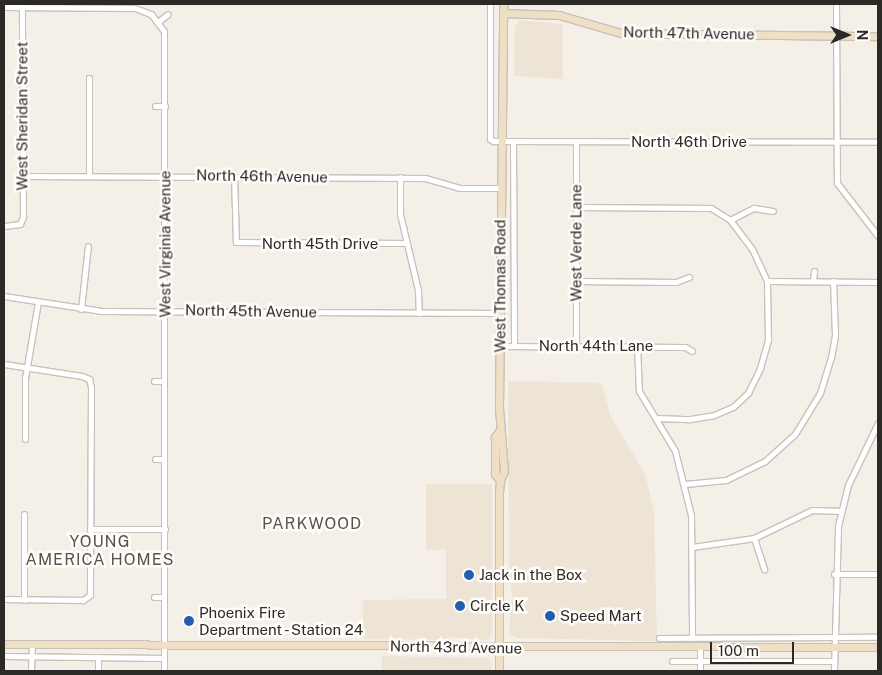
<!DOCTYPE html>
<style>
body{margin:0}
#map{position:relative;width:882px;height:675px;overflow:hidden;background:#f4efe7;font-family:"Public Sans",sans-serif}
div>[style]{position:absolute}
.built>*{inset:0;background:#eee4d6}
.roads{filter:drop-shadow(1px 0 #c7c1ba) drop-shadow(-1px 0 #c7c1ba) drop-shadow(0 1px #c7c1ba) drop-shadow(0 -1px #c7c1ba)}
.street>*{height:5px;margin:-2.5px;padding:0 2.5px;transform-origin:2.5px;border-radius:2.5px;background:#fff}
.secondary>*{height:7px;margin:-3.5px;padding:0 3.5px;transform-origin:3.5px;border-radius:3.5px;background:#efdfc4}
.dots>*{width:14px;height:14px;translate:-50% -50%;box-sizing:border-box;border:2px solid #fffcf9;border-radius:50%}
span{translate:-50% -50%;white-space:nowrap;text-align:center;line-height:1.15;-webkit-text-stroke:5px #fffcf9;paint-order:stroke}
.street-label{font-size:15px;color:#2c2a27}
.poi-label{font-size:15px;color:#2c2a27}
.left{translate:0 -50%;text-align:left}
.neighbourhood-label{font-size:16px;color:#58534d;letter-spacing:1px}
.frame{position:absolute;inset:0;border:5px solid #2c2a27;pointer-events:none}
.north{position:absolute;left:822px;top:10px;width:50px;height:50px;-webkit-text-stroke:4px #fffcf9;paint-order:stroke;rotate:90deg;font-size:14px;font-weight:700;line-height:20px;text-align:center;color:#2c2a27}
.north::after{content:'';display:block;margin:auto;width:18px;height:22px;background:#2c2a27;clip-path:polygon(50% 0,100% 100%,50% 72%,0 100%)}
.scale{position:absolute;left:710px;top:642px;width:84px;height:22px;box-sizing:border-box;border:2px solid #2c2a27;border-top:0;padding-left:6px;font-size:15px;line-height:18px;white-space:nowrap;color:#2c2a27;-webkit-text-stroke:4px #fffcf9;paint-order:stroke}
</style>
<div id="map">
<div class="built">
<div style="clip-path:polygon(519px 20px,562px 24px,563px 79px,514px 76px,515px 27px)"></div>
<div style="clip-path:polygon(508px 381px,602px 383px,610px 415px,645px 474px,654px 511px,657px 641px,517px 638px,509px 634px,512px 593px,509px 574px)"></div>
<div style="clip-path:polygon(426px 484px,492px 484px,492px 635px,488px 640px,451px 637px,442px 640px,363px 639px,363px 600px,446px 599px,446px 550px,426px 550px)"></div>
<div style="clip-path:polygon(382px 656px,487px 658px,492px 663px,491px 671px,382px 671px)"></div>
</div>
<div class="roads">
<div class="street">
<div style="left:490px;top:4px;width:135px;rotate:90deg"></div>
<div style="left:490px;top:139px;width:4px;rotate:34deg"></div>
<div style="left:493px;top:141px;width:385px;rotate:0.1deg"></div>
<div style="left:836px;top:4px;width:179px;rotate:89.7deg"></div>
<div style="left:837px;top:183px;width:67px;rotate:52.3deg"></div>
<div style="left:4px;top:7px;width:131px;rotate:0.4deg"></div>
<div style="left:135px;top:8px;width:17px;rotate:21deg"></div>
<div style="left:151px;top:14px;width:21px;rotate:53deg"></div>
<div style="left:164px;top:31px;width:640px;rotate:90deg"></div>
<div style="left:159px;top:21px;width:11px;rotate:-38deg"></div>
<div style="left:155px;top:106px;width:10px"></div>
<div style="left:513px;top:142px;width:204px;rotate:89.7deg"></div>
<div style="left:89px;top:175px;width:97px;rotate:-90deg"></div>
<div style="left:22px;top:176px;width:403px;rotate:0.3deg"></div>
<div style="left:425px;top:178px;width:36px;rotate:16deg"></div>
<div style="left:460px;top:188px;width:40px"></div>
<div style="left:234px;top:176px;width:66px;rotate:88.3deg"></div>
<div style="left:236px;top:242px;width:169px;rotate:0.3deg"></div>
<div style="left:400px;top:177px;width:37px;rotate:90deg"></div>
<div style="left:400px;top:214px;width:78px;rotate:76.7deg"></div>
<div style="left:418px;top:290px;width:23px;rotate:88deg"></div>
<div style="left:576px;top:207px;width:135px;rotate:0.4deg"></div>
<div style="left:711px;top:208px;width:22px;rotate:32deg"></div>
<div style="left:730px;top:220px;width:27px;rotate:-27deg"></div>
<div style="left:754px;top:208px;width:19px;rotate:9deg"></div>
<div style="left:4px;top:226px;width:16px;rotate:-7deg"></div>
<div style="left:20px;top:224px;width:8px;rotate:-67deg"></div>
<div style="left:23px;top:217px;width:210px;rotate:-90.3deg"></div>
<div style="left:576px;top:281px;width:100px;rotate:0.6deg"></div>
<div style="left:676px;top:282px;width:14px;rotate:-21deg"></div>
<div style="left:767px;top:281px;width:111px;rotate:0.5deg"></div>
<div style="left:813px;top:281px;width:10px;rotate:-84deg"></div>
<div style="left:4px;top:296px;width:99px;rotate:8.7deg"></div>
<div style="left:102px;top:311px;width:398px;rotate:0.3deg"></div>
<div style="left:81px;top:309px;width:63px;rotate:-83.7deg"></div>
<div style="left:499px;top:346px;width:186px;rotate:0.3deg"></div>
<div style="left:685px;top:347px;width:8px;rotate:30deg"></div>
<div style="left:576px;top:346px;width:205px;rotate:-90deg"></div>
<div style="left:637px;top:346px;width:45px;rotate:87.5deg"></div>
<div style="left:639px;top:391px;width:70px;rotate:59deg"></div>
<div style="left:675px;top:451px;width:66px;rotate:76deg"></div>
<div style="left:691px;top:515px;width:123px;rotate:89.5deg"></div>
<div style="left:4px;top:364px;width:79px;rotate:8.7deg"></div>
<div style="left:82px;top:376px;width:8px;rotate:23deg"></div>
<div style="left:89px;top:379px;width:8px;rotate:76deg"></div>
<div style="left:91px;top:387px;width:208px;rotate:90.3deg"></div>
<div style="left:90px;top:595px;width:9px;rotate:144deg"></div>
<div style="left:83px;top:600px;width:79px;rotate:-179.3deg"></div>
<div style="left:154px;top:381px;width:10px"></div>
<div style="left:657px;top:418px;width:33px;rotate:2deg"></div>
<div style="left:690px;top:419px;width:24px;rotate:-9deg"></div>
<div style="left:714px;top:415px;width:21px;rotate:-23deg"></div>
<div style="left:733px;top:407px;width:21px;rotate:-43deg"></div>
<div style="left:748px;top:393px;width:28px;rotate:-64deg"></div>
<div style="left:760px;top:368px;width:29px;rotate:-74deg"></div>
<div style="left:768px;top:340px;width:59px;rotate:-91deg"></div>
<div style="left:767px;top:281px;width:35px;rotate:-115deg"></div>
<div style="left:752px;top:249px;width:36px;rotate:-127deg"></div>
<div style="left:25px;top:439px;width:61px;rotate:-90deg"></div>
<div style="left:25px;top:378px;width:77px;rotate:-80.3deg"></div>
<div style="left:155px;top:459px;width:9px"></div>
<div style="left:685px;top:484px;width:41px;rotate:-5.6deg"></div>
<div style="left:726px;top:480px;width:43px;rotate:-26deg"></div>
<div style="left:765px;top:461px;width:40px;rotate:-42deg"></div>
<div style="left:795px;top:434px;width:48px;rotate:-58.6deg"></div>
<div style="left:820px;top:393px;width:37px;rotate:-73deg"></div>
<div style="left:831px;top:358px;width:23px;rotate:-80deg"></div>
<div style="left:835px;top:335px;width:54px;rotate:-92.1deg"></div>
<div style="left:24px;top:514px;width:86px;rotate:90deg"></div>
<div style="left:90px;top:529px;width:75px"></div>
<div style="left:754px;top:538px;width:33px;rotate:72deg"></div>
<div style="left:692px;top:547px;width:63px;rotate:-8.3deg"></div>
<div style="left:754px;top:538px;width:64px;rotate:-25.8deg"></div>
<div style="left:812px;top:510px;width:29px;rotate:2deg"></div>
<div style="left:834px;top:574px;width:44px"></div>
<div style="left:154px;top:597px;width:10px"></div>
<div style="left:659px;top:638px;width:219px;rotate:-0.3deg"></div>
<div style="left:4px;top:656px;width:160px;rotate:0.7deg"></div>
<div style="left:672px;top:661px;width:162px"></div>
<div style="left:31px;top:671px;width:27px;rotate:-88deg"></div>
<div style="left:98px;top:671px;width:14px;rotate:-90deg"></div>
<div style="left:700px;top:671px;width:24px;rotate:-90deg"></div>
<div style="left:834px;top:671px;width:145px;rotate:-88.4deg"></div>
<div style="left:838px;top:526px;width:42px;rotate:-76.3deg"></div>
<div style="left:848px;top:485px;width:69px;rotate:-64.2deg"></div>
</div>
<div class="secondary">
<div style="left:503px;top:13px;width:56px;rotate:2deg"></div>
<div style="left:559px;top:15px;width:65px;rotate:16.2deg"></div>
<div style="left:621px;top:33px;width:257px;rotate:0.7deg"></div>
<div style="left:500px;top:430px;width:9px;rotate:126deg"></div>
<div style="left:495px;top:437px;width:37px;rotate:90deg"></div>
<div style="left:495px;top:474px;width:8px;rotate:50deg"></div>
<div style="left:4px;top:644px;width:874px;rotate:0.2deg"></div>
<div style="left:499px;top:671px;width:179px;rotate:-90deg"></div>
<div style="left:499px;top:492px;width:12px;rotate:-85deg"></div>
<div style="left:500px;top:480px;width:10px;rotate:-66deg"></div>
<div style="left:504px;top:471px;width:63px;rotate:-94.5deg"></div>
<div style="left:499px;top:408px;width:404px;rotate:-89.4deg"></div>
</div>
</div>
<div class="dots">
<div style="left:469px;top:575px;background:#215eaf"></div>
<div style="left:460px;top:606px;background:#215eaf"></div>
<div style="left:550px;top:616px;background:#215eaf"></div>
<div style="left:189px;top:621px;background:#215eaf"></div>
</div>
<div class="street-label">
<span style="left:689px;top:33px;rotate:1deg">North 47th Avenue</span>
<span style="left:22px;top:116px;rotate:-90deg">West Sheridan Street</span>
<span style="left:689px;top:142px">North 46th Drive</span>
<span style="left:262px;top:176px;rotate:1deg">North 46th Avenue</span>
<span style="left:576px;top:243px;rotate:-90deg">West Verde Lane</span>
<span style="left:165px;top:244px;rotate:-90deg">West Virginia Avenue</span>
<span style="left:320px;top:244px">North 45th Drive</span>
<span style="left:500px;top:286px;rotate:-90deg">West Thomas Road</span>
<span style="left:251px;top:311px;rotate:1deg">North 45th Avenue</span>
<span style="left:596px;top:346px">North 44th Lane</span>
<span style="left:456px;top:647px;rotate:1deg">North 43rd Avenue</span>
</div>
<div class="poi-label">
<span class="left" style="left:479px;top:575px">Jack in the Box</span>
<span class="left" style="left:470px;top:606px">Circle K</span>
<span class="left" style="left:199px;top:621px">Phoenix Fire<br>Department - Station 24</span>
<span class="left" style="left:560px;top:616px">Speed Mart</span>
</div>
<div class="neighbourhood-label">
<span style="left:312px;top:524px">PARKWOOD</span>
<span style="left:100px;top:551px">YOUNG<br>AMERICA HOMES</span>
</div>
<div class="frame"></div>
<div class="north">N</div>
<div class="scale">100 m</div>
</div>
